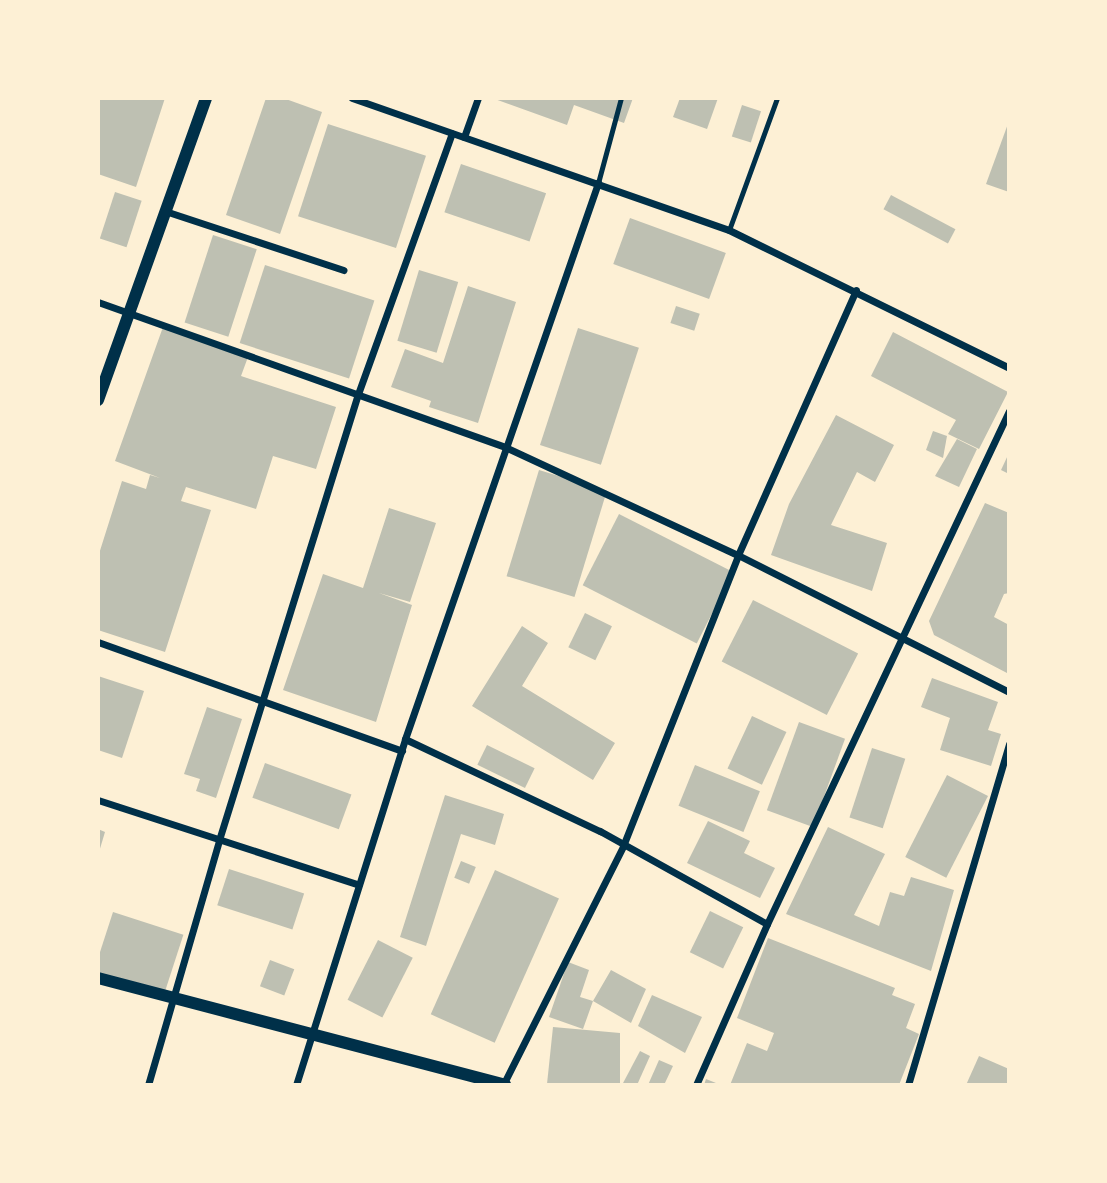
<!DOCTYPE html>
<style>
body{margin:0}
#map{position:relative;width:1107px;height:1183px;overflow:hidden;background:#fdf0d5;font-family:"PT Serif",serif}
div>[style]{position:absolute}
.building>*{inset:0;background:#bec0b2;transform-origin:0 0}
.service>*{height:5px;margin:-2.5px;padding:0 2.5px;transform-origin:2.5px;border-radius:2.5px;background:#003049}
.minor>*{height:7px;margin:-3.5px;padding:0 3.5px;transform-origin:3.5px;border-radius:3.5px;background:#003049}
.tertiary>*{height:12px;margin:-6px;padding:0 6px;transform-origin:6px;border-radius:6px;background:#003049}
span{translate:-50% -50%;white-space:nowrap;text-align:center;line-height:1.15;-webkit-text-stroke:7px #fdf0d5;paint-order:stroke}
.frame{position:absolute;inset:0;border:100px solid #fdf0d5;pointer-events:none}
</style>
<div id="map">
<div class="building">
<div style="clip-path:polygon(98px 98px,165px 98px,136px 187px,98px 174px)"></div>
<div style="clip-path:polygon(266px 98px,283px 98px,322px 112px,280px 234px,226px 215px)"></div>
<div style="clip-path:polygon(492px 98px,633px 98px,624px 123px,574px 105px,567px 125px)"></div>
<div style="clip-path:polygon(680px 98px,718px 98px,707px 129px,673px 117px)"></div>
<div style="left:742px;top:105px;width:20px;height:33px;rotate:18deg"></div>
<div style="clip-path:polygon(1009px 121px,1009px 192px,986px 184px)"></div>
<div style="left:328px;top:124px;width:103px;height:97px;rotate:18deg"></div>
<div style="left:461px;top:164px;width:90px;height:51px;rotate:19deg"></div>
<div style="left:115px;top:192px;width:28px;height:49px;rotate:18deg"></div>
<div style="left:891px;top:195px;width:73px;height:16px;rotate:28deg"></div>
<div style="left:630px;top:218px;width:102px;height:49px;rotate:20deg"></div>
<div style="left:213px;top:235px;width:46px;height:92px;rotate:18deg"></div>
<div style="left:265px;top:265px;width:115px;height:82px;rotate:18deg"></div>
<div style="left:419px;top:270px;width:41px;height:74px;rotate:17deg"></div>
<div style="clip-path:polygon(468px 286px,516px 302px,478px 423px,429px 407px,431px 401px,391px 387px,405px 349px,443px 363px)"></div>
<div style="left:676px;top:306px;width:25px;height:18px;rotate:18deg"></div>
<div style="clip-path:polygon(163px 327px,248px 357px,241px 376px,336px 407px,316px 469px,273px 456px,256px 509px,186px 487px,181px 501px,211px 510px,165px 652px,98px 630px,98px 557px,122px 481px,146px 489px,150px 475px,160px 478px,115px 461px)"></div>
<div style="left:578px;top:328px;width:64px;height:123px;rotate:18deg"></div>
<div style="clip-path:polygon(893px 332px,1008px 392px,979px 449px,948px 434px,956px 420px,871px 376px)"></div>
<div style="clip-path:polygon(836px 415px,894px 445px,875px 482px,857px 472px,831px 525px,887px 543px,872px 591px,771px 555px,789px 504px)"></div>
<div style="clip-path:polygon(933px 431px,947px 436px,943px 458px,926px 450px)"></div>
<div style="clip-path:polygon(957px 439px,977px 449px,959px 487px,935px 476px)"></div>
<div style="clip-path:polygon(1009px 453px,1009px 474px,1001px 470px)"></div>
<div style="left:539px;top:470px;width:71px;height:111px;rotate:17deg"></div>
<div style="clip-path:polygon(985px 503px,1009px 513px,1009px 593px,1004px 594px,994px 617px,1009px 625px,1007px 673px,934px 635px,929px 621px)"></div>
<div style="clip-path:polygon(389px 508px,436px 523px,410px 602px,379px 593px,412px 605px,376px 722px,283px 690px,323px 574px,363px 588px)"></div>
<div style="left:619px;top:514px;width:128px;height:80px;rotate:27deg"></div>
<div style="left:753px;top:600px;width:118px;height:69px;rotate:27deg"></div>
<div style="left:585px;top:613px;width:30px;height:38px;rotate:26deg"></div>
<div style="clip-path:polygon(522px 626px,548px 643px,522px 686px,615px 743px,593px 780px,472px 706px)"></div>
<div style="clip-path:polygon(98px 676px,144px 691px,122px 758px,98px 750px)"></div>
<div style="clip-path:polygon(932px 678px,998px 702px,988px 730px,1001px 734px,991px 766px,940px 750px,950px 718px,921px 707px)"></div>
<div style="clip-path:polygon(207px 707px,242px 719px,216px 798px,196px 791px,200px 779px,184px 774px)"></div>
<div style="left:752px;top:716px;width:38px;height:58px;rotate:25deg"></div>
<div style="left:799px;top:722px;width:49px;height:94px;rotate:20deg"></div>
<div style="left:487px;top:745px;width:53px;height:22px;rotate:26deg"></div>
<div style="left:872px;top:748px;width:35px;height:73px;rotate:18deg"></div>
<div style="left:265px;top:763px;width:92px;height:37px;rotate:20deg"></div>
<div style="left:695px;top:765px;width:70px;height:44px;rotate:22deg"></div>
<div style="left:947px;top:775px;width:46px;height:92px;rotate:27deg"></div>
<div style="clip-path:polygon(445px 795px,504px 814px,495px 845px,461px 834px,426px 946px,400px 937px)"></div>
<div style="clip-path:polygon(708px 821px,750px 841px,744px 853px,775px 868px,760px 898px,687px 863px)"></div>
<div style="clip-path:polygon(828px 827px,885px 854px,854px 915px,879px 926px,890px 892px,904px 896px,911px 877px,954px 890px,931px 971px,786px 914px)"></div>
<div style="clip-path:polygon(98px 829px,105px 832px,99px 852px,98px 852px)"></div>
<div style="left:461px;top:861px;width:16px;height:18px;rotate:22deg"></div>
<div style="left:229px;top:869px;width:79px;height:38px;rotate:18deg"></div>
<div style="left:495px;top:870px;width:70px;height:158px;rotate:24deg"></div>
<div style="left:710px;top:911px;width:37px;height:46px;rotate:26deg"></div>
<div style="left:113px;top:912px;width:74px;height:63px;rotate:18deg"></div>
<div style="clip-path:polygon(768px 938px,895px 988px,892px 995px,915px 1004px,906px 1028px,919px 1034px,899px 1085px,730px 1085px,747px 1043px,767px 1051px,774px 1033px,737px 1018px)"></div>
<div style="left:378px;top:940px;width:39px;height:67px;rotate:27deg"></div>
<div style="left:270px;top:960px;width:26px;height:28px;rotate:21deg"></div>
<div style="clip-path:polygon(568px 962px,589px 970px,580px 997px,593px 1001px,611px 970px,646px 989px,631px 1023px,593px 1001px,583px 1029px,549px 1017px)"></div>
<div style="clip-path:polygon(652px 995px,702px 1017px,685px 1053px,638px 1026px)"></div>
<div style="clip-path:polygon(553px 1027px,620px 1033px,620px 1085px,547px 1084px)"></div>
<div style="clip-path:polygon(640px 1051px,650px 1056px,637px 1085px,622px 1085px)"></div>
<div style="clip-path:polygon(979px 1056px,1009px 1069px,1009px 1085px,966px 1085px)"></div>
<div style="clip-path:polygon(659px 1060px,673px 1066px,664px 1085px,648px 1085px)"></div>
<div style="clip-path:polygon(706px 1079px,721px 1085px,704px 1085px)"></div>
</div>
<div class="service">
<div style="left:598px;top:183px;width:88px;rotate:-74.9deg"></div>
<div style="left:729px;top:230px;width:140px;rotate:-70deg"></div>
</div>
<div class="minor">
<div style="left:352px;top:98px;width:399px;rotate:19.3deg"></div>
<div style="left:729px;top:230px;width:312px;rotate:26.2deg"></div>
<div style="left:464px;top:137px;width:41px;rotate:-70.3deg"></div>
<div style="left:165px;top:211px;width:188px;rotate:18.3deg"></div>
<div style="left:98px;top:302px;width:432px;rotate:19.6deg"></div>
<div style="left:505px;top:447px;width:257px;rotate:24.9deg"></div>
<div style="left:738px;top:555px;width:304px;rotate:26.8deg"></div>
<div style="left:98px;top:642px;width:323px;rotate:19.7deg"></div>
<div style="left:405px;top:739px;width:216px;rotate:25.3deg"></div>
<div style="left:600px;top:831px;width:191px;rotate:29.1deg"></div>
<div style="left:98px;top:800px;width:274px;rotate:18deg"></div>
<div style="left:148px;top:1085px;width:255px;rotate:-73.8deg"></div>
<div style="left:219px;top:840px;width:467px;rotate:-72.7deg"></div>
<div style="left:358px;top:394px;width:277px;rotate:-70.2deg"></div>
<div style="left:296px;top:1085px;width:363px;rotate:-72.5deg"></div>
<div style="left:405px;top:739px;width:589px;rotate:-70.86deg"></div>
<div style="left:503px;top:1085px;width:267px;rotate:-63.3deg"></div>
<div style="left:623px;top:846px;width:313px;rotate:-68.4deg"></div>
<div style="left:738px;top:555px;width:290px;rotate:-66deg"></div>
<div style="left:696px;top:1085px;width:176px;rotate:-66.2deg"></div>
<div style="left:767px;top:924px;width:567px;rotate:-64.75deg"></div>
<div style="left:908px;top:1085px;width:356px;rotate:-73.5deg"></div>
</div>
<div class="tertiary">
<div style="left:98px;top:400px;width:321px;rotate:-70.3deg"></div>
<div style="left:98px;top:978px;width:421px;rotate:14.7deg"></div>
</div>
<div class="frame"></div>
</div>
